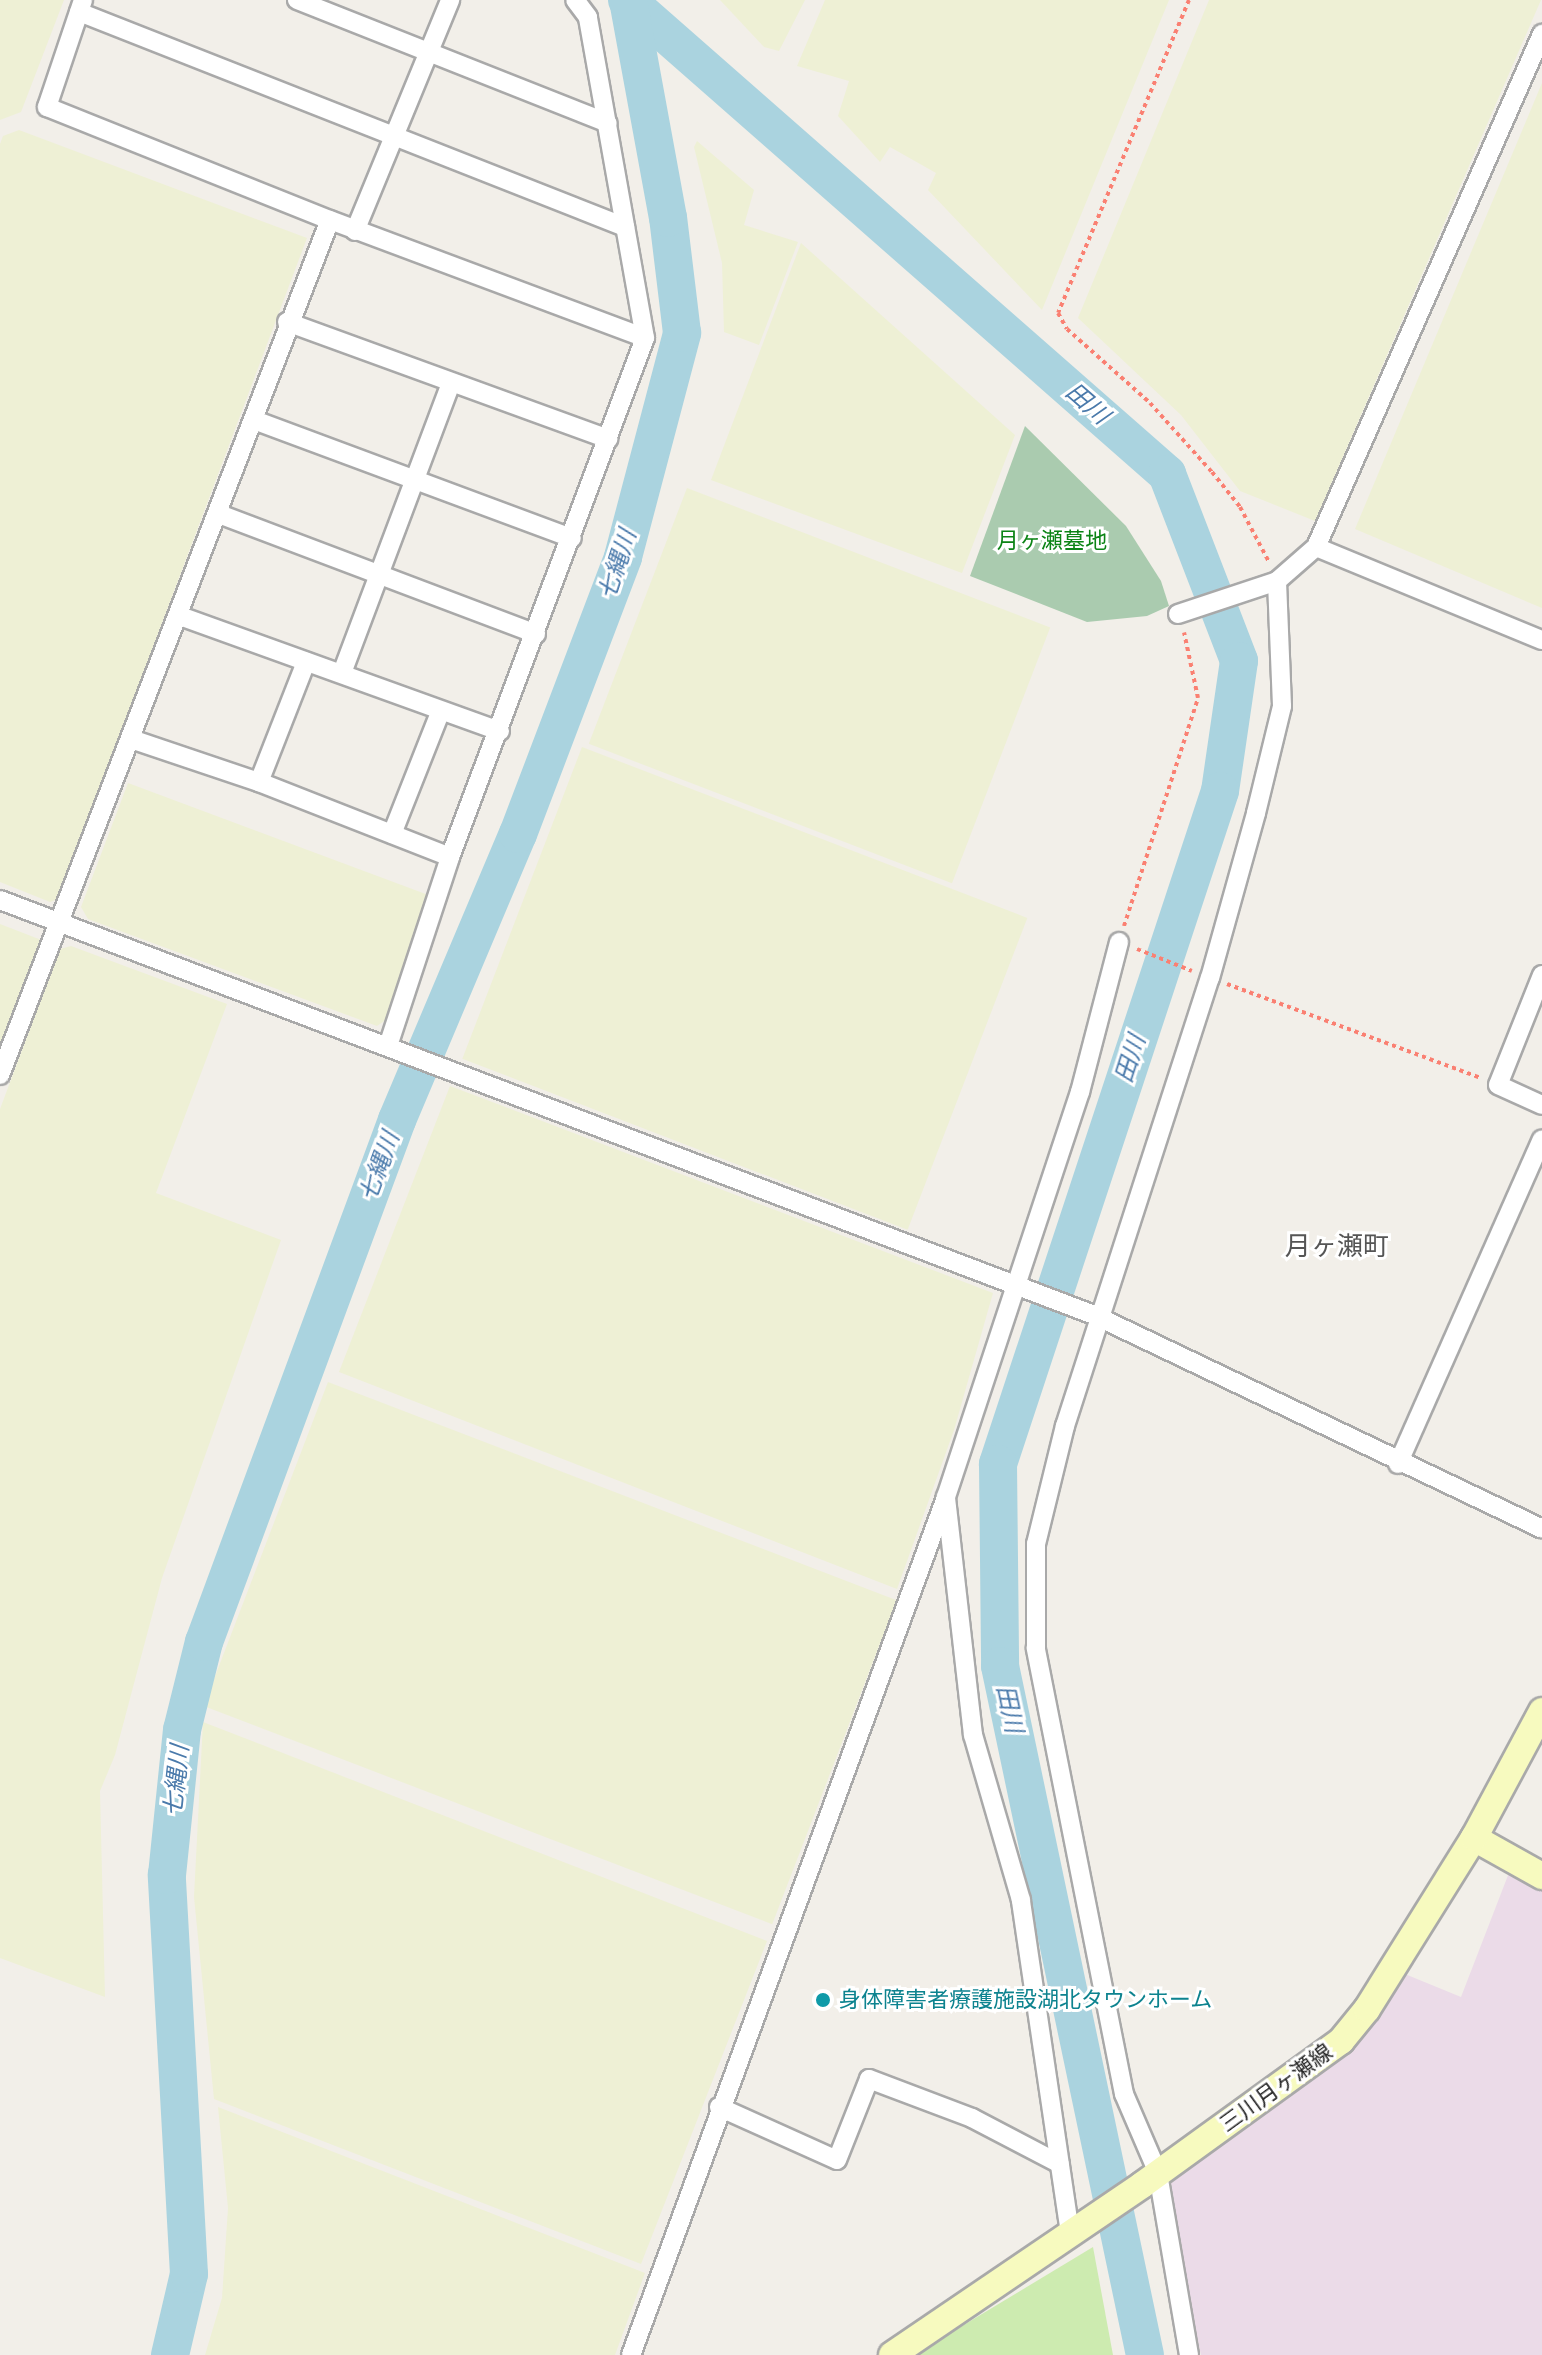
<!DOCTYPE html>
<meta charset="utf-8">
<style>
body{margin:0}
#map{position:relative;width:1542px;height:2355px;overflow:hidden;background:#f2efe9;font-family:"DejaVu Sans","Noto Sans JP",sans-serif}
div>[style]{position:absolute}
.industrial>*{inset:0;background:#ebdbe8}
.farmland>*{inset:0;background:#eef0d5;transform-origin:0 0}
.grass>*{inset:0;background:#cdebb0}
.cemetery>*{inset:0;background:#aacbaf}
.river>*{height:38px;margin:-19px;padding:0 19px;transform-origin:19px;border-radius:19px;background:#aad3df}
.path>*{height:4px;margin-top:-2px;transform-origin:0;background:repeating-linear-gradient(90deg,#fa8072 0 4px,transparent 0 8px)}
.roads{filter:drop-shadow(2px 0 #a9a9a9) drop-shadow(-2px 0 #a9a9a9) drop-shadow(0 2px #a9a9a9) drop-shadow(0 -2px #a9a9a9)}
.minor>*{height:18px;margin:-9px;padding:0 9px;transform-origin:9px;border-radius:9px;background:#fff}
.secondary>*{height:26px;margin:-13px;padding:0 13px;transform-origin:13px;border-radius:13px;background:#f7fabf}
.dots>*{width:22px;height:22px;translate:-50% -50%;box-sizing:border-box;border:4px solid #fff;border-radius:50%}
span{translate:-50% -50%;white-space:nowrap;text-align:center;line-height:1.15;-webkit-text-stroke:6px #fff;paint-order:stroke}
.park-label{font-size:22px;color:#0c8416}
.culture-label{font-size:22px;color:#0d838f}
.left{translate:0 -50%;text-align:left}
.street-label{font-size:22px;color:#222}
.water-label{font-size:24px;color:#4a7aab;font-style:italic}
.quarter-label{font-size:26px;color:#555}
</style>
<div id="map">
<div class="industrial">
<div style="clip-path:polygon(1512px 1865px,1542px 1879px,1542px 2355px,1201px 2355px,1163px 2177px,1313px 2069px,1400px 1972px,1461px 1997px)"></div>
</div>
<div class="farmland">
<div style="clip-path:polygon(0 0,64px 0,21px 112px,0 120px)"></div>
<div style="clip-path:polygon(720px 0,805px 0,779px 51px,764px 47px)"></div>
<div style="clip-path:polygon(825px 0,1169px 0,1042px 310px,928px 190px,936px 173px,890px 147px,880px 162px,838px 116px,849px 81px,797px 66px)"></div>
<div style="clip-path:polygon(1209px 0,1541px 0,1315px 521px,1240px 491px,1181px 415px,1078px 318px)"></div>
<div style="clip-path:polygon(1542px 83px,1542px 608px,1355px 529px)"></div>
<div style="clip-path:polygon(19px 130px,307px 238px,58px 899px,50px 902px,0 882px,0 144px,3px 136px)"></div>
<div style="clip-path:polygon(697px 141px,754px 190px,744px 225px,798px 242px,759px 345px,724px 332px,722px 263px,694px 147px)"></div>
<div style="clip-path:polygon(801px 243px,1015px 435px,962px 573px,711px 480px)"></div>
<div style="left:687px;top:488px;width:389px;height:274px;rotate:21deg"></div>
<div style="left:582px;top:747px;width:477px;height:334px;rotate:21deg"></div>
<div style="clip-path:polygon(128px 783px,431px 896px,390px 1017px,377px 1026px,88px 919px,81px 907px)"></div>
<div style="clip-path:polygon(0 924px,44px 941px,0 1058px)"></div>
<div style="clip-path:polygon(71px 946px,227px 1004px,156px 1193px,281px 1240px,162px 1578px,115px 1755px,100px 1791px,105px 1997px,0 1958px,0 1109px,60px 949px)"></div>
<div style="clip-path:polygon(450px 1086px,993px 1293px,954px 1430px,897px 1589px,339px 1372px)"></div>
<div style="left:328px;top:1382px;width:609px;height:347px;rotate:21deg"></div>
<div style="clip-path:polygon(203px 1722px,767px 1941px,641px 2264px,214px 2099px,194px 1897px)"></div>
<div style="clip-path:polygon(218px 2107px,645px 2273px,615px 2355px,205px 2355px,222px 2298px,228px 2208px)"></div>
</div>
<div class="grass">
<div style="clip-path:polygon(1093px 2247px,1113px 2355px,914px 2355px)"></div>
</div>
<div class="cemetery">
<div style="clip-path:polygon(1025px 426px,1126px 526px,1161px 581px,1169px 606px,1147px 616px,1087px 622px,970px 576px)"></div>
</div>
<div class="river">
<div style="left:627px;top:0;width:719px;rotate:41.28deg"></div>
<div style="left:1167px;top:474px;width:200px;rotate:68.9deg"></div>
<div style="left:1239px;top:661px;width:131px;rotate:98.3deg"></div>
<div style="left:1220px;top:791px;width:709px;rotate:108.26deg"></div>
<div style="left:998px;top:1464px;width:202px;rotate:89.4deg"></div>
<div style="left:1000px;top:1666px;width:704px;rotate:78.12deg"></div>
<div style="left:170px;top:2355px;width:83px;rotate:-76.8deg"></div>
<div style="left:189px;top:2274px;width:400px;rotate:-93.2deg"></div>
<div style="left:167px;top:1875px;width:146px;rotate:-84.1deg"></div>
<div style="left:182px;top:1730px;width:91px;rotate:-76deg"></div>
<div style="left:204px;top:1642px;width:557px;rotate:-69.71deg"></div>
<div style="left:397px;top:1120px;width:311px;rotate:-67.1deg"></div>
<div style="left:518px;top:834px;width:296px;rotate:-69.2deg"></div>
<div style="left:623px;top:557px;width:232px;rotate:-75.2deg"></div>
<div style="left:682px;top:333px;width:116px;rotate:-96.9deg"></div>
<div style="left:668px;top:218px;width:221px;rotate:-100.4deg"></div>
</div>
<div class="path">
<div style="left:1189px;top:0;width:339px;rotate:112.7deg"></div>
<div style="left:1058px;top:313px;width:18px;rotate:61deg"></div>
<div style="left:1067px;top:329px;width:111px;rotate:41.7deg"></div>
<div style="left:1150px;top:403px;width:93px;rotate:48.1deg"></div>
<div style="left:1212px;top:472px;width:45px;rotate:51.3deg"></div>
<div style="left:1240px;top:507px;width:62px;rotate:62.2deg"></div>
<div style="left:1124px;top:926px;width:240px;rotate:-72deg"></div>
<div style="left:1198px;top:698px;width:67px;rotate:-102deg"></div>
<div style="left:1137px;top:949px;width:59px;rotate:21.8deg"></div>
<div style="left:1227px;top:984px;width:271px;rotate:20.3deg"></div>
</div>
<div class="roads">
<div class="minor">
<div style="left:83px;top:0;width:113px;rotate:108.6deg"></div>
<div style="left:47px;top:107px;width:305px;rotate:21.8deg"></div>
<div style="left:297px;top:0;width:334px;rotate:21.6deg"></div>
<div style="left:79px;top:12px;width:587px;rotate:21.49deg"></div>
<div style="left:355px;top:231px;width:250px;rotate:-67.6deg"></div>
<div style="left:287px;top:322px;width:342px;rotate:20deg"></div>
<div style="left:254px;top:420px;width:339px;rotate:20.4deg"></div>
<div style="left:219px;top:514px;width:339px;rotate:20.7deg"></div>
<div style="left:1316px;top:547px;width:244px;rotate:22.4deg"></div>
<div style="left:1178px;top:614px;width:104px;rotate:-18.4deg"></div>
<div style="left:1277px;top:581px;width:52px;rotate:-41.1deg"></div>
<div style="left:1316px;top:547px;width:561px;rotate:-66.22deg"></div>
<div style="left:180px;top:616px;width:340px;rotate:19.8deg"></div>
<div style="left:342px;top:673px;width:310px;rotate:-69.4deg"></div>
<div style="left:131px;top:739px;width:135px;rotate:18.6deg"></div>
<div style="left:259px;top:782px;width:205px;rotate:21.4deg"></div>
<div style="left:259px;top:782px;width:129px;rotate:-68.6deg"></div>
<div style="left:392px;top:834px;width:130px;rotate:-68.4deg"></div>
<div style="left:0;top:900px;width:1170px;rotate:20.77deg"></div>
<div style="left:1094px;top:1315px;width:496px;rotate:25.5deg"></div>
<div style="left:1542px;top:975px;width:118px;rotate:111.8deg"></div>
<div style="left:1498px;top:1085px;width:48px;rotate:24.4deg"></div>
<div style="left:388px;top:1046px;width:199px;rotate:-71.8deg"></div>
<div style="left:450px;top:857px;width:554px;rotate:-69.41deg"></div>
<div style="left:645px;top:338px;width:326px;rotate:-100.1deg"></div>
<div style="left:588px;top:17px;width:21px;rotate:-127deg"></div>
<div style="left:0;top:1075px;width:916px;rotate:-68.9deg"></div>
<div style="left:330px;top:220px;width:336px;rotate:20.5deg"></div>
<div style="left:1398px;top:1464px;width:355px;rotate:-66.1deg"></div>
<div style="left:719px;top:2107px;width:129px;rotate:24.2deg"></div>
<div style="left:837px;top:2160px;width:87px;rotate:-68.4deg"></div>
<div style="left:869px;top:2079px;width:110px;rotate:20.7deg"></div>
<div style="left:972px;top:2118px;width:99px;rotate:27.6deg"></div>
<div style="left:1070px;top:2233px;width:337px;rotate:-98.4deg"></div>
<div style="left:1021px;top:1900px;width:172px;rotate:-106.2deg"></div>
<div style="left:973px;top:1735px;width:240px;rotate:-96.5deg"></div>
<div style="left:946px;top:1497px;width:427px;rotate:-71.7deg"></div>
<div style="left:1080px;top:1092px;width:155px;rotate:-75.4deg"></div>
<div style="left:631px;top:2355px;width:911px;rotate:-69.83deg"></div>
<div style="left:1189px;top:2355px;width:185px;rotate:-99.7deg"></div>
<div style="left:1158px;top:2173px;width:86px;rotate:-113.3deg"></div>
<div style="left:1124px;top:2094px;width:455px;rotate:-101.2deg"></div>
<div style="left:1036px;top:1648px;width:104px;rotate:-90deg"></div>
<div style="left:1036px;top:1544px;width:122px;rotate:-76.2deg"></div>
<div style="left:1065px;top:1426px;width:471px;rotate:-72.1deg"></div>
<div style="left:1210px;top:978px;width:171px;rotate:-74.4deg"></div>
<div style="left:1256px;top:813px;width:110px;rotate:-76.3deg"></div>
<div style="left:1282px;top:706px;width:125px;rotate:-92.3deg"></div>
</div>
<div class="secondary">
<div style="left:1474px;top:1838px;width:78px;rotate:29.2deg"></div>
<div style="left:892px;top:2355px;width:302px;rotate:-34.2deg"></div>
<div style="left:1142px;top:2185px;width:246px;rotate:-35.9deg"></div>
<div style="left:1341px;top:2041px;width:41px;rotate:-50.9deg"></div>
<div style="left:1367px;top:2009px;width:202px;rotate:-58deg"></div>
<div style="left:1474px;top:1838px;width:144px;rotate:-61.8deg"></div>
</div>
</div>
<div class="dots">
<div style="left:823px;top:2000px;background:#0f9aa8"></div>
</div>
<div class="park-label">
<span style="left:1052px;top:541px">月ヶ瀬墓地</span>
</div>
<div class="culture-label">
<span class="left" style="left:839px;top:2000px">身体障害者療護施設湖北タウンホーム</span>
</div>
<div class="street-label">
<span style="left:1276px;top:2088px;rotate:-36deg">三川月ヶ瀬線</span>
</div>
<div class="water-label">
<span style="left:1087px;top:404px;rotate:41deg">田川</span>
<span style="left:618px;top:565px;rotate:-72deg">七縄川</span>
<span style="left:1131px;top:1059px;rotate:-72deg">田川</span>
<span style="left:380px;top:1167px;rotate:-70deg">七縄川</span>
<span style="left:1009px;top:1709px;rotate:78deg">田川</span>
<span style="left:177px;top:1781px;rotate:-84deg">七縄川</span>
</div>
<div class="quarter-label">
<span style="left:1337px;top:1247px">月ヶ瀬町</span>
</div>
</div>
